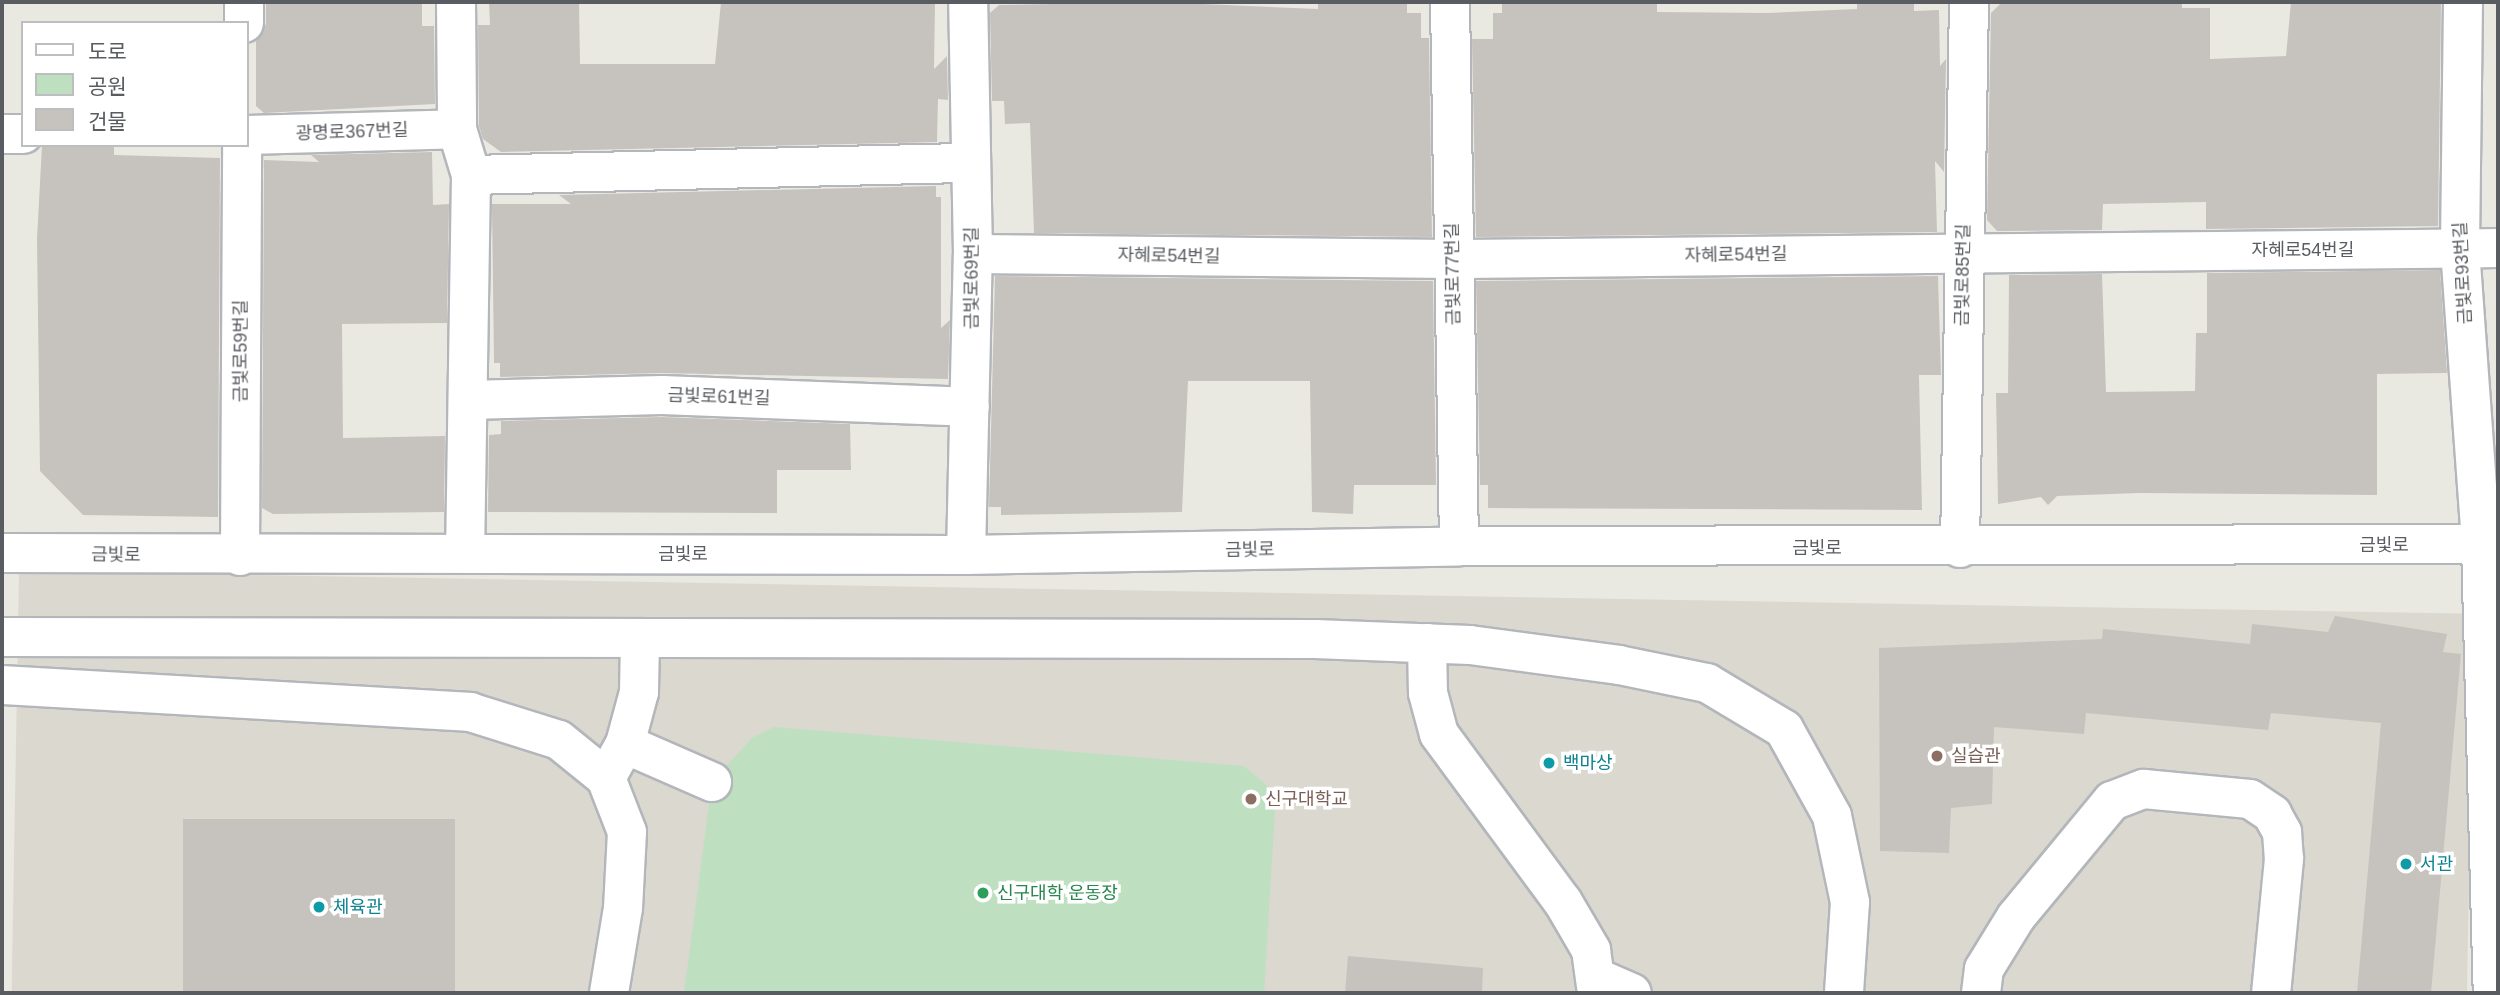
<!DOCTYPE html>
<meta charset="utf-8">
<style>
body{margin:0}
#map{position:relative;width:2500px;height:995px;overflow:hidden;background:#eae9e1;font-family:Helvetica,"Noto Sans KR",sans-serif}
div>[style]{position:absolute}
.education>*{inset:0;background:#dad8cf;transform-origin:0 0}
.green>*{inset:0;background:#bfdfc1}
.building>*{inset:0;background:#c6c3be;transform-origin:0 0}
.roads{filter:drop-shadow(2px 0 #b3b6ba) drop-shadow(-2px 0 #b3b6ba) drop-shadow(0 2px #b3b6ba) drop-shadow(0 -2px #b3b6ba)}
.minor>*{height:38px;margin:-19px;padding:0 19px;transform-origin:19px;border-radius:19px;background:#fff}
.dots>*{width:19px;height:19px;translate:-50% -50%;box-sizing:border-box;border:4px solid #fff;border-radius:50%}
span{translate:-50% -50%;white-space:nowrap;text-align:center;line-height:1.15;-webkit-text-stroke:7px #fff;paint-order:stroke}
.street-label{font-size:18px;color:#595c60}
.education-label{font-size:18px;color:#785e54}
.left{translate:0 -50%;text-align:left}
.culture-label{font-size:18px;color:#0d838f}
.leisure-label{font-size:18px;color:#27864d}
.frame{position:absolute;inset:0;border:4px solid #595c60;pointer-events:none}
.legend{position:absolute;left:21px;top:21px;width:228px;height:126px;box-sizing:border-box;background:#fff;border:2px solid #bdbebf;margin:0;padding:9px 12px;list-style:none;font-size:21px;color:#595c60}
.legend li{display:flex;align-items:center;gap:14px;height:35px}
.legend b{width:35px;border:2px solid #bdbebf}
</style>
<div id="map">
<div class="education">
<div style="left:19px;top:571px;width:2455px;height:422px;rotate:1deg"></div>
</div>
<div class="green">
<div style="clip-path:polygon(774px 727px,1244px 766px,1276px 793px,1264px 993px,684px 993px,712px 782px,752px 738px)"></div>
</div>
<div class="building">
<div style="clip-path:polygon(266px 2px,422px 2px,422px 26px,434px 26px,435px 104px,264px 113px,256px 106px,256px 41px,266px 24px)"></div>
<div style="clip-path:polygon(489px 2px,579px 2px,580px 64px,715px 64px,721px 2px,935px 2px,934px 69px,947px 56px,948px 100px,938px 99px,937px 142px,501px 152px,483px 139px,479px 126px,478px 25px,490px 25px)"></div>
<div style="clip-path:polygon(1157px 2px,1318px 9px,1318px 4px,1407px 4px,1407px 13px,1421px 13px,1421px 38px,1429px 38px,1432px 237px,1034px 233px,1030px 123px,1005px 124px,1004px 101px,992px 101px,990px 13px,999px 5px)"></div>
<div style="clip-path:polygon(1857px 2px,1914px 2px,1914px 11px,1939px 10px,1940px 66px,1946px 59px,1944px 172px,1935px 161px,1937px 232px,1476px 237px,1472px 39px,1493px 39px,1493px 13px,1502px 13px,1502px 3px,1657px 3px,1657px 12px,1768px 13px,1857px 9px)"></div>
<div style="clip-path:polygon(2002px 2px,2182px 2px,2182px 8px,2210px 8px,2210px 59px,2286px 56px,2291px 2px,2441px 3px,2438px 226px,2206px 229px,2206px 202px,2103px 204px,2102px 230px,1997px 231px,1987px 220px,1991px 13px)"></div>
<div style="clip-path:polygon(42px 145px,114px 145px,114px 155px,220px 158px,218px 517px,83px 515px,40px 471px,37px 239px)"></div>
<div style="clip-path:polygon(432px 152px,433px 205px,449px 204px,447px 323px,342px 324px,343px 438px,445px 436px,444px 512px,273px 514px,262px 508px,264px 160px,319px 162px,311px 155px)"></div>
<div style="clip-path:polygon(936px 186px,936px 197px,941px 197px,941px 328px,950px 320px,948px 379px,663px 373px,500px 377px,500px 363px,494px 363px,492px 204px,571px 204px,559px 195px)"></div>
<div style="clip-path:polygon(2440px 270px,2447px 373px,2377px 374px,2377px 495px,2139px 493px,2057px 496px,2048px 505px,2041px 497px,1998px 504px,1996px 393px,2008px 393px,2009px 275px,2102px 274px,2106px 392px,2195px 391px,2196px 333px,2207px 333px,2207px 273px)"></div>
<div style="clip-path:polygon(995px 276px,1433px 281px,1436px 485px,1354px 485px,1353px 514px,1312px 512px,1310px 381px,1188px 381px,1182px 512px,1001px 515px,1001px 507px,989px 507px)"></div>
<div style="clip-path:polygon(1938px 276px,1941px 375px,1919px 375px,1922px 510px,1488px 508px,1488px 485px,1480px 485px,1476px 281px)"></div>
<div style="clip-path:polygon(662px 417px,850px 424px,851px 470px,777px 470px,777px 513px,488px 512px,489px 435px,501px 434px,501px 421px)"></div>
<div style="clip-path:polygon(2335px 616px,2447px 634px,2443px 652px,2461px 654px,2431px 993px,2357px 993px,2381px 723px,2271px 713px,2268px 730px,2086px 713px,2084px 734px,1994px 727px,1992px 804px,1951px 808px,1949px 853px,1880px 851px,1879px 648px,2102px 639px,2103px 629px,2250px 644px,2252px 624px,2328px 632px)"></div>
<div style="left:183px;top:819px;width:272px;height:174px"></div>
<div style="clip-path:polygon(1348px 956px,1483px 968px,1482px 993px,1345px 993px)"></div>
</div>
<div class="roads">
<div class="minor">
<div style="left:456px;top:2px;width:127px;rotate:89.5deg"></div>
<div style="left:457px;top:129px;width:48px;rotate:73.1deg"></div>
<div style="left:471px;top:175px;width:378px;rotate:90.9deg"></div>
<div style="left:1450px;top:2px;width:544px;rotate:89.05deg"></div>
<div style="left:2463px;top:2px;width:247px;rotate:90.7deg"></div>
<div style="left:2460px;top:249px;width:296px;rotate:85.9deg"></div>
<div style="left:2481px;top:544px;width:449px;rotate:88.5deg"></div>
<div style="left:244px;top:23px;width:21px;rotate:-90deg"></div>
<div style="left:2px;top:134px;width:21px"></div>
<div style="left:247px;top:135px;width:210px;rotate:-1.6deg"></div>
<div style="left:471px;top:175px;width:499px;rotate:-1.4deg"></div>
<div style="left:973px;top:254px;width:480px;rotate:0.6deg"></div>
<div style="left:1453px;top:259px;width:1045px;rotate:-0.6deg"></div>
<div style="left:468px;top:400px;width:194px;rotate:-1.5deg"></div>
<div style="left:662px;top:395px;width:308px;rotate:2.2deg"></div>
<div style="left:1960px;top:548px;width:546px;rotate:-89.06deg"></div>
<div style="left:2px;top:553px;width:964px;rotate:0.12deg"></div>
<div style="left:966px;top:555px;width:493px;rotate:-1deg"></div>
<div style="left:1459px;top:546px;width:1039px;rotate:-0.11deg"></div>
<div style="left:966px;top:555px;width:301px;rotate:-88.7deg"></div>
<div style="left:973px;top:254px;width:252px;rotate:-91.1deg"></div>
<div style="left:240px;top:556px;width:411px;rotate:-89.7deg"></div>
<div style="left:2px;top:637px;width:1313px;rotate:0.09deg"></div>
<div style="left:1315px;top:639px;width:155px;rotate:2.2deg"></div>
<div style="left:1470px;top:645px;width:150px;rotate:7.6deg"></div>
<div style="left:1619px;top:665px;width:90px;rotate:11.6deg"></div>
<div style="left:1707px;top:683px;width:90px;rotate:30.9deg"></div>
<div style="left:1784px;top:729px;width:99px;rotate:61.1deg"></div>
<div style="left:1832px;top:816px;width:88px;rotate:78.2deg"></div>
<div style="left:1850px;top:902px;width:91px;rotate:93.8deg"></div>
<div style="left:1427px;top:643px;width:50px;rotate:88.9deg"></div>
<div style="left:1428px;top:693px;width:42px;rotate:75deg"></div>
<div style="left:1439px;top:734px;width:209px;rotate:53.6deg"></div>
<div style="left:1563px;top:902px;width:56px;rotate:59.7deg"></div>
<div style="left:1591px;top:950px;width:43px;rotate:82.1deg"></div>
<div style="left:2px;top:685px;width:469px;rotate:3.3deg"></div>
<div style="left:470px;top:712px;width:93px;rotate:17.5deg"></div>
<div style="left:559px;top:740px;width:60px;rotate:39deg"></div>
<div style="left:606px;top:778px;width:58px;rotate:68.7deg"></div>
<div style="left:627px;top:832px;width:76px;rotate:93deg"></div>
<div style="left:623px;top:908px;width:86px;rotate:99.4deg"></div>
<div style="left:625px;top:744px;width:95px;rotate:23.6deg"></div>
<div style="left:606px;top:778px;width:39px;rotate:-61deg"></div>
<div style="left:625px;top:744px;width:54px;rotate:-74.9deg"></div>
<div style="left:639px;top:692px;width:54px;rotate:-88.9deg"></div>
<div style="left:1595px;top:977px;width:40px;rotate:23.4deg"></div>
<div style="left:1981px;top:993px;width:24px;rotate:-83deg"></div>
<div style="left:1984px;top:969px;width:61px;rotate:-58.4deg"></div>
<div style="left:2016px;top:917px;width:151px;rotate:-50.4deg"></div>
<div style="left:2112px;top:801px;width:34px;rotate:-21deg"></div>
<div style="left:2144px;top:789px;width:106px;rotate:5.4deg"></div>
<div style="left:2250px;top:799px;width:27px;rotate:34deg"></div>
<div style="left:2272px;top:814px;width:21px;rotate:61deg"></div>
<div style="left:2282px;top:832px;width:27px;rotate:86deg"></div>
<div style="left:2284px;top:859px;width:135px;rotate:95.5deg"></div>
</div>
</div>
<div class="dots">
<div style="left:1937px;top:756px;background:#8d6e63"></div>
<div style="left:1549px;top:763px;background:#0f9aa8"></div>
<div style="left:1251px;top:799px;background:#8d6e63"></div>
<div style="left:2406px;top:864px;background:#0f9aa8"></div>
<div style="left:983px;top:893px;background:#2e9e5b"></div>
<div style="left:319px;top:907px;background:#0f9aa8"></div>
</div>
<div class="street-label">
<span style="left:352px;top:132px;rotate:-2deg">광명로367번길</span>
<span style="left:2303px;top:250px">자혜로54번길</span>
<span style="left:1736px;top:255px;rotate:-1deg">자혜로54번길</span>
<span style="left:1169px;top:256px;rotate:1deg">자혜로54번길</span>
<span style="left:2463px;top:273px;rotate:-93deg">금빛로93번길</span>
<span style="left:1453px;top:274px;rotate:-91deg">금빛로77번길</span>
<span style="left:1963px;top:275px;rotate:-89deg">금빛로85번길</span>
<span style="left:972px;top:278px;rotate:-90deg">금빛로69번길</span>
<span style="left:241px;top:351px;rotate:-90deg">금빛로59번길</span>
<span style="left:719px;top:397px;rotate:2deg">금빛로61번길</span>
<span style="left:2384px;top:545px">금빛로</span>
<span style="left:1817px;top:548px">금빛로</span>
<span style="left:1250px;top:550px;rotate:-1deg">금빛로</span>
<span style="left:683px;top:554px">금빛로</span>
<span style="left:116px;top:555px;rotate:1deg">금빛로</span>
</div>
<div class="education-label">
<span class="left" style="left:1951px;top:756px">실습관</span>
<span class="left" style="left:1265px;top:799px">신구대학교</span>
</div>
<div class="culture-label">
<span class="left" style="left:1563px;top:763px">백마상</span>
<span class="left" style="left:2420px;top:864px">서관</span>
<span class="left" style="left:333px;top:907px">체육관</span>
</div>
<div class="leisure-label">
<span class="left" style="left:997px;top:893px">신구대학 운동장</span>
</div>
<div class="frame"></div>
<ul class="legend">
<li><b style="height:9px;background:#fff"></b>도로</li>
<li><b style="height:19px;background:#bfdfc1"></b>공원</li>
<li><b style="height:19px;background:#c6c3be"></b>건물</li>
</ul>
</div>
